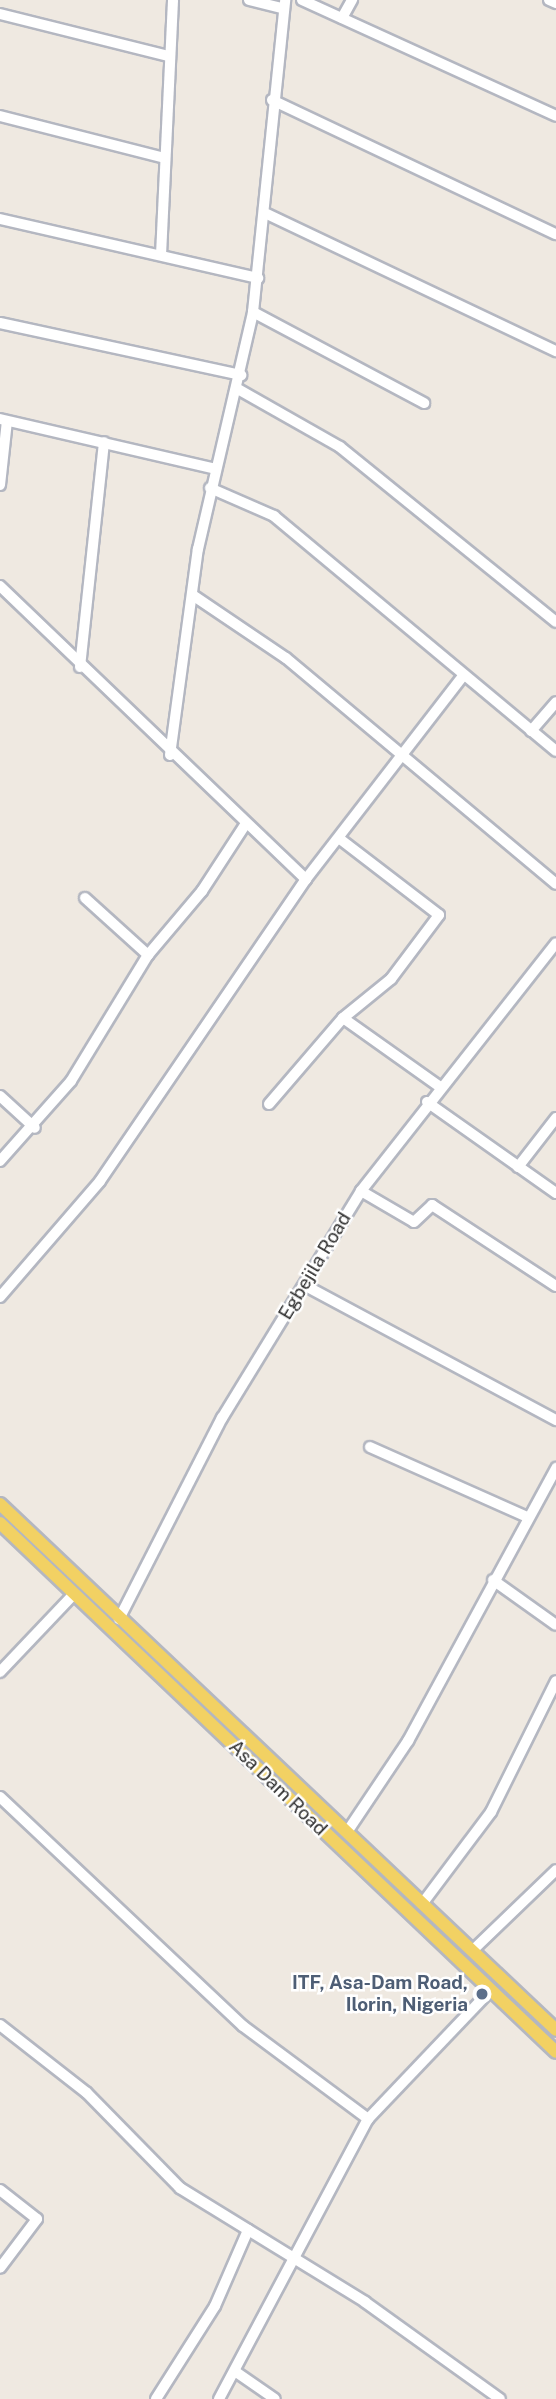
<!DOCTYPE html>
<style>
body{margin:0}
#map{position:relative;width:556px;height:2399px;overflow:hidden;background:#efe9e1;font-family:"Public Sans",sans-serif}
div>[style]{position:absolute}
.roads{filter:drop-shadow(2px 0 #b4b7c1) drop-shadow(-2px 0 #b4b7c1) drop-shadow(0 2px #b4b7c1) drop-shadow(0 -2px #b4b7c1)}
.minor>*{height:10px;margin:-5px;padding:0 5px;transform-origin:5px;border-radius:5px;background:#fff}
.major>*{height:12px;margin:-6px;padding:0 6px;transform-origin:6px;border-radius:6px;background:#f2d163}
.dots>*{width:19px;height:19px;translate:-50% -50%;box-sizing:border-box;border:4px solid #fff;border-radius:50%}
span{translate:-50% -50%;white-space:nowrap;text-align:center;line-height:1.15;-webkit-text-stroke:5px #fff;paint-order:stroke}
.street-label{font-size:19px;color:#2e2e2e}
.service-label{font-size:19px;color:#4e5e75;font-weight:700}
.right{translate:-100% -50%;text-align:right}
</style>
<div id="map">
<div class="roads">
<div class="minor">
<div style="left:249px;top:0;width:34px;rotate:14deg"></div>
<div style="left:302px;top:0;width:279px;rotate:24.5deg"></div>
<div style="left:549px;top:0;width:8px;rotate:23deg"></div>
<div style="left:0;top:14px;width:174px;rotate:14deg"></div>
<div style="left:342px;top:18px;width:21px;rotate:-61deg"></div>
<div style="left:272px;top:100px;width:314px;rotate:25.3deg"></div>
<div style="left:0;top:116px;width:170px;rotate:14.3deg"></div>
<div style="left:267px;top:214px;width:320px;rotate:25.4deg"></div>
<div style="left:0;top:219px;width:265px;rotate:12.9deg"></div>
<div style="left:161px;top:255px;width:255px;rotate:-87.3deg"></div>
<div style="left:253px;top:312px;width:194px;rotate:28deg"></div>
<div style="left:0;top:323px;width:247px;rotate:12.2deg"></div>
<div style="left:238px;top:389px;width:117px;rotate:29.6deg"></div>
<div style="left:340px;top:447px;width:278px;rotate:39deg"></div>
<div style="left:0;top:419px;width:219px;rotate:13deg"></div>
<div style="left:0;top:485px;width:64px;rotate:-83.8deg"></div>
<div style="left:210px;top:488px;width:70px;rotate:23.6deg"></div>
<div style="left:274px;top:516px;width:367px;rotate:39.8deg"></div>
<div style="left:0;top:586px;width:424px;rotate:43.8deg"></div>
<div style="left:194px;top:596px;width:111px;rotate:34deg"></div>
<div style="left:286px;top:658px;width:352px;rotate:39.9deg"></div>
<div style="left:80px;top:667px;width:226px;rotate:-83.9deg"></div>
<div style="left:531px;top:731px;width:38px;rotate:-49deg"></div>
<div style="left:170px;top:755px;width:208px;rotate:-82.3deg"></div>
<div style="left:198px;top:549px;width:243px;rotate:-76.9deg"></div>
<div style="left:253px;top:312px;width:314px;rotate:-84.1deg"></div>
<div style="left:85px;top:898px;width:85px;rotate:42.1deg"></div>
<div style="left:343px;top:1018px;width:119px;rotate:35.4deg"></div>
<div style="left:0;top:1096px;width:47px;rotate:42.4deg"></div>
<div style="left:427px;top:1102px;width:158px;rotate:35.2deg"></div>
<div style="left:269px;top:1104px;width:113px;rotate:-49.3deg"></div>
<div style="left:343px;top:1018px;width:62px;rotate:-39.1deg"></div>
<div style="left:391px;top:979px;width:80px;rotate:-53.1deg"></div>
<div style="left:439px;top:915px;width:125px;rotate:-142.5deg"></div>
<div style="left:0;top:1161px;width:107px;rotate:-48.4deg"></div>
<div style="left:71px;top:1081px;width:148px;rotate:-58.6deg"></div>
<div style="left:148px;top:955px;width:84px;rotate:-49.8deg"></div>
<div style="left:202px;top:891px;width:79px;rotate:-56.9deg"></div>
<div style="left:518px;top:1167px;width:62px;rotate:-52.2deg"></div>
<div style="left:361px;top:1191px;width:61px;rotate:30.3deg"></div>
<div style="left:414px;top:1222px;width:25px;rotate:-43deg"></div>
<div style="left:432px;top:1205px;width:148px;rotate:33.2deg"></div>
<div style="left:304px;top:1285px;width:286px;rotate:28.2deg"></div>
<div style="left:0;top:1297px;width:153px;rotate:-49.2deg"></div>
<div style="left:100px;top:1181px;width:366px;rotate:-55.7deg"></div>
<div style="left:306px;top:879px;width:257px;rotate:-52.3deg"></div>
<div style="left:370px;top:1447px;width:172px;rotate:24deg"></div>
<div style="left:493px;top:1580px;width:77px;rotate:35.5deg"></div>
<div style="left:119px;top:1619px;width:226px;rotate:-62.9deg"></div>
<div style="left:222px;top:1418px;width:266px;rotate:-58.5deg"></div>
<div style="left:361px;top:1191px;width:315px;rotate:-51.8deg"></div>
<div style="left:0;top:1672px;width:108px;rotate:-46.5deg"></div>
<div style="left:0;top:1797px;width:334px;rotate:43.3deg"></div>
<div style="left:243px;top:2026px;width:156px;rotate:36.6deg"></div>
<div style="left:347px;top:1832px;width:110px;rotate:-56.2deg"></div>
<div style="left:408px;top:1741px;width:311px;rotate:-61.5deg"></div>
<div style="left:422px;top:1904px;width:115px;rotate:-53.1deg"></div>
<div style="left:491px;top:1812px;width:146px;rotate:-63.6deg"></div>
<div style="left:473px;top:1950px;width:115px;rotate:-43.9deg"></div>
<div style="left:0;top:2025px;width:110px;rotate:38deg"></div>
<div style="left:87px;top:2093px;width:133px;rotate:45.6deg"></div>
<div style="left:180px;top:2188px;width:217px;rotate:31.6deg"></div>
<div style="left:365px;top:2302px;width:166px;rotate:35.7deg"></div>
<div style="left:0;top:2190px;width:47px;rotate:38.1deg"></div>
<div style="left:37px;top:2219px;width:61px;rotate:127.1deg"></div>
<div style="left:236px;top:2372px;width:47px;rotate:34.7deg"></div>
<div style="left:156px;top:2399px;width:110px;rotate:-57.6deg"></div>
<div style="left:215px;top:2306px;width:83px;rotate:-66.5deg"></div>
<div style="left:219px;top:2399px;width:317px;rotate:-62deg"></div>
<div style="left:368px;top:2119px;width:178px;rotate:-46.4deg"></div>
</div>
<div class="major">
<div style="left:0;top:1504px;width:765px;rotate:43.41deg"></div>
<div style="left:0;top:1523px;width:767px;rotate:43.57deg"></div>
</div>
</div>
<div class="dots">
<div style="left:482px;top:1994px;background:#5c6f8a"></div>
</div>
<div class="street-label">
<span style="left:315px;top:1266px;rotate:-59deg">Egbejila Road</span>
<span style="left:278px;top:1788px;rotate:44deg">Asa Dam Road</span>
</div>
<div class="service-label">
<span class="right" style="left:468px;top:1994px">ITF, Asa-Dam Road,<br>Ilorin, Nigeria</span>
</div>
</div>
